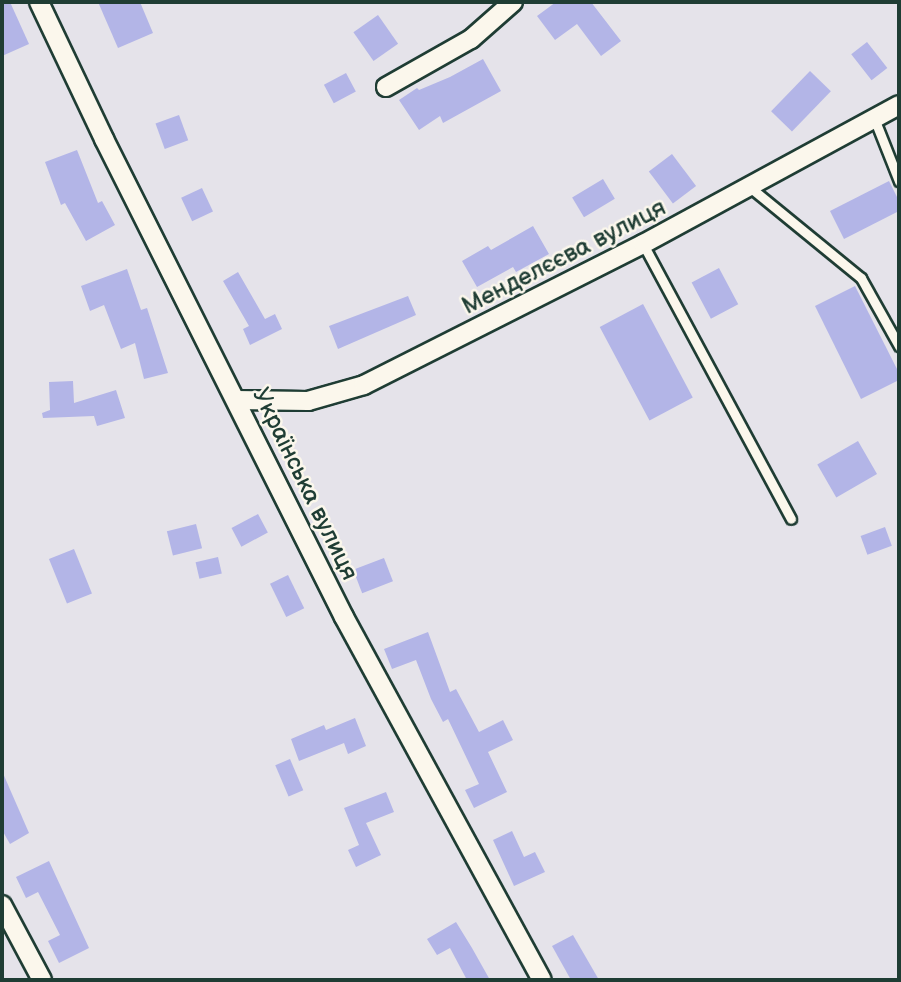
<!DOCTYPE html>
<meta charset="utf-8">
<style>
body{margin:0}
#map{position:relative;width:901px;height:982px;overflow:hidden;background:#e5e3ea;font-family:"Balsamiq Sans",sans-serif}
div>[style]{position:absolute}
.building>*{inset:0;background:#b3b5e7;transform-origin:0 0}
.roads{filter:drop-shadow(2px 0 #1f3d34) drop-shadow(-2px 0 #1f3d34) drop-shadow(0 2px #1f3d34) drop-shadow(0 -2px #1f3d34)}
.service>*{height:9px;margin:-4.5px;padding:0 4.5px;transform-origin:4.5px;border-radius:4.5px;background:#fbf7ec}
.minor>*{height:18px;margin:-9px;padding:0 9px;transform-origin:9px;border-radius:9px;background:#fbf7ec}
span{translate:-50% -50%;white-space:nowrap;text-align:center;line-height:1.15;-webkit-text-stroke:5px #fbf7ec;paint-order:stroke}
.street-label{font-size:24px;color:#1f3d34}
.frame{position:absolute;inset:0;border:4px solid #1f3d34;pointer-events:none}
</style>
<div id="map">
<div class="building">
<div style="clip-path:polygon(2px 2px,10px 2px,29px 44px,2px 56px)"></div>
<div style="clip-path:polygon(98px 2px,140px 2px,153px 33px,118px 48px)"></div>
<div style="clip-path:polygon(556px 2px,591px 2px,621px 41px,601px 56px,577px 24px,555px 40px,537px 16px)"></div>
<div style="left:378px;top:15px;width:35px;height:30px;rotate:55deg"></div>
<div style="left:867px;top:42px;width:33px;height:20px;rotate:52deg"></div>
<div style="clip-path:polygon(483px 59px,501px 91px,443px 123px,440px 116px,419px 130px,399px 100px,417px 88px,419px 90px,450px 77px)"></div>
<div style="left:810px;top:71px;width:29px;height:56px;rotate:44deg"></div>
<div style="left:346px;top:73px;width:21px;height:25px;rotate:62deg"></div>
<div style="left:179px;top:115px;width:27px;height:25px;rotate:70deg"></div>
<div style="clip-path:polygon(77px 150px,98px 203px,102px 201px,115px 225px,86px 241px,65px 203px,61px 205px,45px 162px)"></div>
<div style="left:672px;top:154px;width:40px;height:29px;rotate:53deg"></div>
<div style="left:603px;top:179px;width:23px;height:36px;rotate:59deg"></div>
<div style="clip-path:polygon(889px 181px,899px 201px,899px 211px,844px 239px,830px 211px)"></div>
<div style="left:202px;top:188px;width:26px;height:23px;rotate:65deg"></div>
<div style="clip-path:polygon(533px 226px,549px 254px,516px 272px,513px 267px,477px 287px,462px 261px,488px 246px,491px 250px)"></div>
<div style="left:719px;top:268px;width:41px;height:31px;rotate:62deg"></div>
<div style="clip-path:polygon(127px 269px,141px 310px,147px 308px,168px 373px,144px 379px,135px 343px,121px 349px,104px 305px,90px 311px,81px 286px)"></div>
<div style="clip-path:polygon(238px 272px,265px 319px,275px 314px,282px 329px,250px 345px,243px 329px,249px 326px,223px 281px)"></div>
<div style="clip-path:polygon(855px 286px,899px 373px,899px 380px,861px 399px,815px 306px)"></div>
<div style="clip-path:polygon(408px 296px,416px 315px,338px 349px,329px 326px)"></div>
<div style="left:643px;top:304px;width:106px;height:49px;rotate:62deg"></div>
<div style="clip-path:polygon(73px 381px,74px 403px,116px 390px,125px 418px,97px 426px,94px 416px,43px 418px,42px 413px,50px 410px,49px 382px)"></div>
<div style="left:858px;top:441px;width:38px;height:47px;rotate:60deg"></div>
<div style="left:258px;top:514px;width:21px;height:30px;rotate:62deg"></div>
<div style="left:196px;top:524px;width:25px;height:30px;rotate:76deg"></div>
<div style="left:885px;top:527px;width:20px;height:26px;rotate:70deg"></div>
<div style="left:74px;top:549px;width:48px;height:27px;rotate:68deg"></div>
<div style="left:218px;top:557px;width:17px;height:23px;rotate:77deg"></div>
<div style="left:384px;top:558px;width:25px;height:33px;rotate:69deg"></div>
<div style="left:288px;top:575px;width:37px;height:20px;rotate:64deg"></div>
<div style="clip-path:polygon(428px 632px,450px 692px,456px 689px,479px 732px,503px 720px,513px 740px,488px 752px,507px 792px,474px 808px,465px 790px,479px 784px,448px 719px,443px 722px,431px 699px,416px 660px,392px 669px,384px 649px)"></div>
<div style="clip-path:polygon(355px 718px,366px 746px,348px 754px,344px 743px,299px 761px,291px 739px,324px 725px,326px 730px)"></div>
<div style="left:290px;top:759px;width:34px;height:16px;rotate:67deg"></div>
<div style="clip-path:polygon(2px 771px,29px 833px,10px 844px,2px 830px)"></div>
<div style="clip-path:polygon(386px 792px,394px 812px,366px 823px,381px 855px,356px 867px,348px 850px,359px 845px,344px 808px)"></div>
<div style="clip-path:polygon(512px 831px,524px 857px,535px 852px,545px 872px,514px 886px,493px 840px)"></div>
<div style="clip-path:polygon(49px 861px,89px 948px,59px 963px,48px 941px,60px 935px,38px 892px,26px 898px,16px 877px)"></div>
<div style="clip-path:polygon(456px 922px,472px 948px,490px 980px,467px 980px,450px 948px,437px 955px,427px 939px)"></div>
<div style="clip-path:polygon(573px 935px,599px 980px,571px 980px,552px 946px)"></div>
</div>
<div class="roads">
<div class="service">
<div style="left:874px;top:118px;width:68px;rotate:68.4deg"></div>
<div style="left:751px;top:188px;width:142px;rotate:39.3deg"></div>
<div style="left:861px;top:278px;width:78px;rotate:60.8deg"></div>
<div style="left:643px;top:244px;width:312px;rotate:61.7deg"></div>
</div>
<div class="minor">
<div style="left:39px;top:2px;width:152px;rotate:64.6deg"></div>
<div style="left:104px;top:139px;width:535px;rotate:63.34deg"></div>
<div style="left:344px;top:617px;width:413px;rotate:61.4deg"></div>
<div style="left:386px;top:87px;width:98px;rotate:-29.5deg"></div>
<div style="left:471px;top:39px;width:56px;rotate:-41.4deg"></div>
<div style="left:236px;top:400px;width:72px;rotate:0.8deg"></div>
<div style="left:308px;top:401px;width:58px;rotate:-15.9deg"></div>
<div style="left:364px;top:385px;width:313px;rotate:-26.8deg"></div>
<div style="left:643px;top:244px;width:291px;rotate:-28.5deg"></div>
<div style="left:2px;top:905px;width:85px;rotate:61.9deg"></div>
</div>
</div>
<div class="street-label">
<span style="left:564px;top:257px;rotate:-27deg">Менделєєва вулиця</span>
<span style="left:305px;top:484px;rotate:64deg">Українська вулиця</span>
</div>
<div class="frame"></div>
</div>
